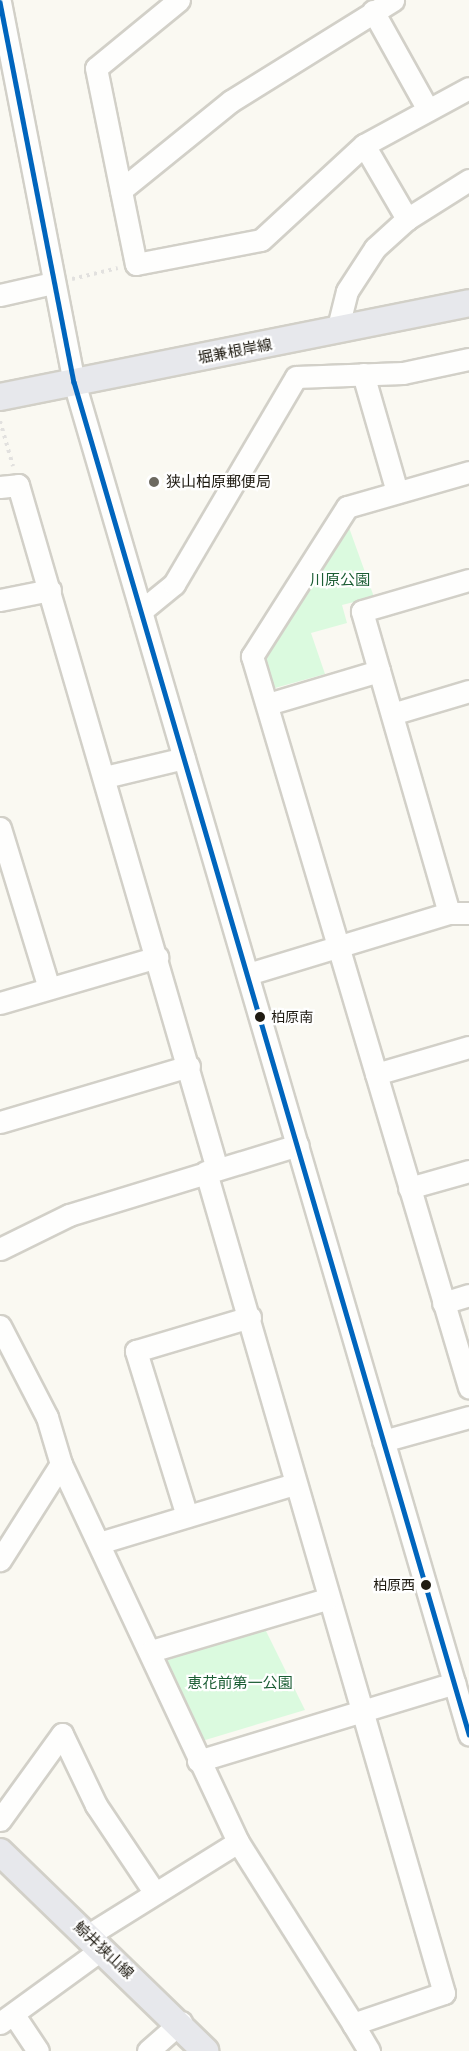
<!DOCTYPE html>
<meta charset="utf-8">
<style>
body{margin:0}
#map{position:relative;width:469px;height:2051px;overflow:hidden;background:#faf9f2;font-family:Poppins,"Noto Sans JP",sans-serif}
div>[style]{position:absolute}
.green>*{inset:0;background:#dbfadf}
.path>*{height:4px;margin-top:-2px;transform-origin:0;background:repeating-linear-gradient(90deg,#e2e1df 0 3px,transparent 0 7.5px)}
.roads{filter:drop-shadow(2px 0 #d2d0c8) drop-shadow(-2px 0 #d2d0c8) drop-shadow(0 2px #d2d0c8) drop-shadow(0 -2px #d2d0c8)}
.minor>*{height:21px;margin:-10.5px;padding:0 10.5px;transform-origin:10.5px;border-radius:10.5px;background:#fefefd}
.major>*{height:26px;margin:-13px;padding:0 13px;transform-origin:13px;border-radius:13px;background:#e7e8ec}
.bus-1>*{height:4.5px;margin:-2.25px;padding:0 2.25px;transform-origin:2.25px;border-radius:2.25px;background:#0065bd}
.dots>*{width:16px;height:16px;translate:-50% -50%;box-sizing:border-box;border:3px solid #fff;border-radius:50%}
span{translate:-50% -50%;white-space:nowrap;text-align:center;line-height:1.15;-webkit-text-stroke:4.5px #fff;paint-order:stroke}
.bus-label{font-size:14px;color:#1f1b12}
.left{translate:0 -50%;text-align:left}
.right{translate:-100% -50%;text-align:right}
.street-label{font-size:15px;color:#1f1b12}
.poi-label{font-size:15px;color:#1f1b12}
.park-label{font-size:15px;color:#1c5e35}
</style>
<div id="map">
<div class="green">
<div style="clip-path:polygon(347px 522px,374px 597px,342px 605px,347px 623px,311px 633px,325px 674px,275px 688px,263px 655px)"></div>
<div style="clip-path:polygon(265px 1629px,305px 1710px,202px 1741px,162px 1658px)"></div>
</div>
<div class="path">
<div style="left:72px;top:279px;width:47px;rotate:-13.4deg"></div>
<div style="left:0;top:421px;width:47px;rotate:73.9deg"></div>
</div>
<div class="roads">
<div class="minor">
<div style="left:179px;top:0;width:107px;rotate:140.7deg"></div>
<div style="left:96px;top:68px;width:200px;rotate:78.5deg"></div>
<div style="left:136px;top:264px;width:127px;rotate:-10.9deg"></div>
<div style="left:261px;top:240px;width:140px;rotate:-42.7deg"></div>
<div style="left:364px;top:145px;width:119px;rotate:-28.5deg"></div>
<div style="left:0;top:2px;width:387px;rotate:79deg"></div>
<div style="left:74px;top:382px;width:1409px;rotate:73.71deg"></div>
<div style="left:373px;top:11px;width:113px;rotate:60.9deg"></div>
<div style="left:364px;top:145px;width:86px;rotate:59.8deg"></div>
<div style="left:121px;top:190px;width:141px;rotate:-39deg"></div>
<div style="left:231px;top:101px;width:191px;rotate:-31.9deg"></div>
<div style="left:0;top:295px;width:54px;rotate:-12.8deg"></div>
<div style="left:337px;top:331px;width:41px;rotate:-76deg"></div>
<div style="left:347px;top:291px;width:51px;rotate:-56.9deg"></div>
<div style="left:375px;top:248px;width:43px;rotate:-42.2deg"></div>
<div style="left:407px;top:219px;width:73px;rotate:-32.2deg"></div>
<div style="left:363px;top:374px;width:123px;rotate:73.9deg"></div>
<div style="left:469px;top:472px;width:127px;rotate:164deg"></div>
<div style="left:347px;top:507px;width:177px;rotate:122.5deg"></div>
<div style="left:252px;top:656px;width:763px;rotate:73.47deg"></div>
<div style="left:0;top:487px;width:18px;rotate:-6deg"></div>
<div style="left:18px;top:485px;width:712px;rotate:73.78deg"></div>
<div style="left:0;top:600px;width:51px;rotate:-11.3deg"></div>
<div style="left:141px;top:611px;width:43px;rotate:-39.3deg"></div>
<div style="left:174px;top:584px;width:240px;rotate:-59.5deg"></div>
<div style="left:296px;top:377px;width:107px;rotate:-2.1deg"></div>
<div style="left:403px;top:373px;width:67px;rotate:-12deg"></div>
<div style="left:268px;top:704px;width:116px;rotate:-16.6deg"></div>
<div style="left:392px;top:714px;width:80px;rotate:-16.6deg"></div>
<div style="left:105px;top:777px;width:81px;rotate:-13.5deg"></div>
<div style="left:0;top:828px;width:167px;rotate:73deg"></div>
<div style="left:449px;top:913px;width:314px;rotate:-106.1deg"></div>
<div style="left:362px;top:611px;width:111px;rotate:-16.2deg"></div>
<div style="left:248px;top:974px;width:210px;rotate:-16.9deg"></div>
<div style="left:449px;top:913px;width:20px"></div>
<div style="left:0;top:1003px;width:164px;rotate:-16.3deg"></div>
<div style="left:376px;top:1074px;width:97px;rotate:-16.2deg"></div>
<div style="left:0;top:1122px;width:197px;rotate:-16.5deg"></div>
<div style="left:409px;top:1188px;width:62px;rotate:-15.8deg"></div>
<div style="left:0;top:1249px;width:77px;rotate:-26.2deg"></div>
<div style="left:69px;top:1215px;width:239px;rotate:-17deg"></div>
<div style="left:443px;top:1303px;width:27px;rotate:-17deg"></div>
<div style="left:0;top:1326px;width:102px;rotate:62.7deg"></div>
<div style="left:47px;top:1417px;width:49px;rotate:73.4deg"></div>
<div style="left:61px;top:1464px;width:114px;rotate:122.4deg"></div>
<div style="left:383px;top:1441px;width:89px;rotate:-15.6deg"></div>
<div style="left:61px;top:1464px;width:417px;rotate:64.9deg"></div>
<div style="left:238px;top:1842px;width:215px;rotate:57.7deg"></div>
<div style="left:353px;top:2024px;width:96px;rotate:-18.8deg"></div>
<div style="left:444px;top:1993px;width:855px;rotate:-106.17deg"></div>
<div style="left:187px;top:1516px;width:173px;rotate:-107.2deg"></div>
<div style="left:136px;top:1351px;width:119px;rotate:-16.6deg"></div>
<div style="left:99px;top:1543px;width:204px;rotate:-16.8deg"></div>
<div style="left:151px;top:1651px;width:184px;rotate:-16.5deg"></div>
<div style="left:198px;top:1761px;width:268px;rotate:-16.9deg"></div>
<div style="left:0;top:1820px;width:106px;rotate:-54.2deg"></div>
<div style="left:62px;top:1734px;width:79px;rotate:64.4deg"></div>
<div style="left:96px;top:1805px;width:106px;rotate:56.2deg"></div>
<div style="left:87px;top:1936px;width:178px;rotate:-31.9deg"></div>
<div style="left:14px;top:2015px;width:43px;rotate:56.3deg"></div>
<div style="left:0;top:2023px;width:126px;rotate:-36deg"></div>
<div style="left:353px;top:2024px;width:31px;rotate:59deg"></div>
<div style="left:148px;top:2051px;width:44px;rotate:-41.3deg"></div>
</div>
<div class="major">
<div style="left:0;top:397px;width:478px;rotate:-11.3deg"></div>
<div style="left:0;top:1852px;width:286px;rotate:44.1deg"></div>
</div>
</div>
<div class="bus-1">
<div style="left:0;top:2px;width:387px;rotate:79deg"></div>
<div style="left:74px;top:382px;width:1409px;rotate:73.71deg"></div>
</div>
<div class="dots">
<div style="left:154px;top:482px;background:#6c6960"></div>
<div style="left:260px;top:1017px;background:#1f1b12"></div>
<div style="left:426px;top:1585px;background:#1f1b12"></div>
</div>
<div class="bus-label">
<span class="left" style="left:271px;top:1017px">柏原南</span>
<span class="right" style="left:415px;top:1585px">柏原西</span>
</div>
<div class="street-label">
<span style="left:235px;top:351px;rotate:-11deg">堀兼根岸線</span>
<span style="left:104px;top:1950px;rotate:43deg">鯨井狭山線</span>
</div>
<div class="poi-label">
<span class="left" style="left:166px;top:482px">狭山柏原郵便局</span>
</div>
<div class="park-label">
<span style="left:340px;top:580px">川原公園</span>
<span style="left:240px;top:1683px">恵花前第一公園</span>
</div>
</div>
